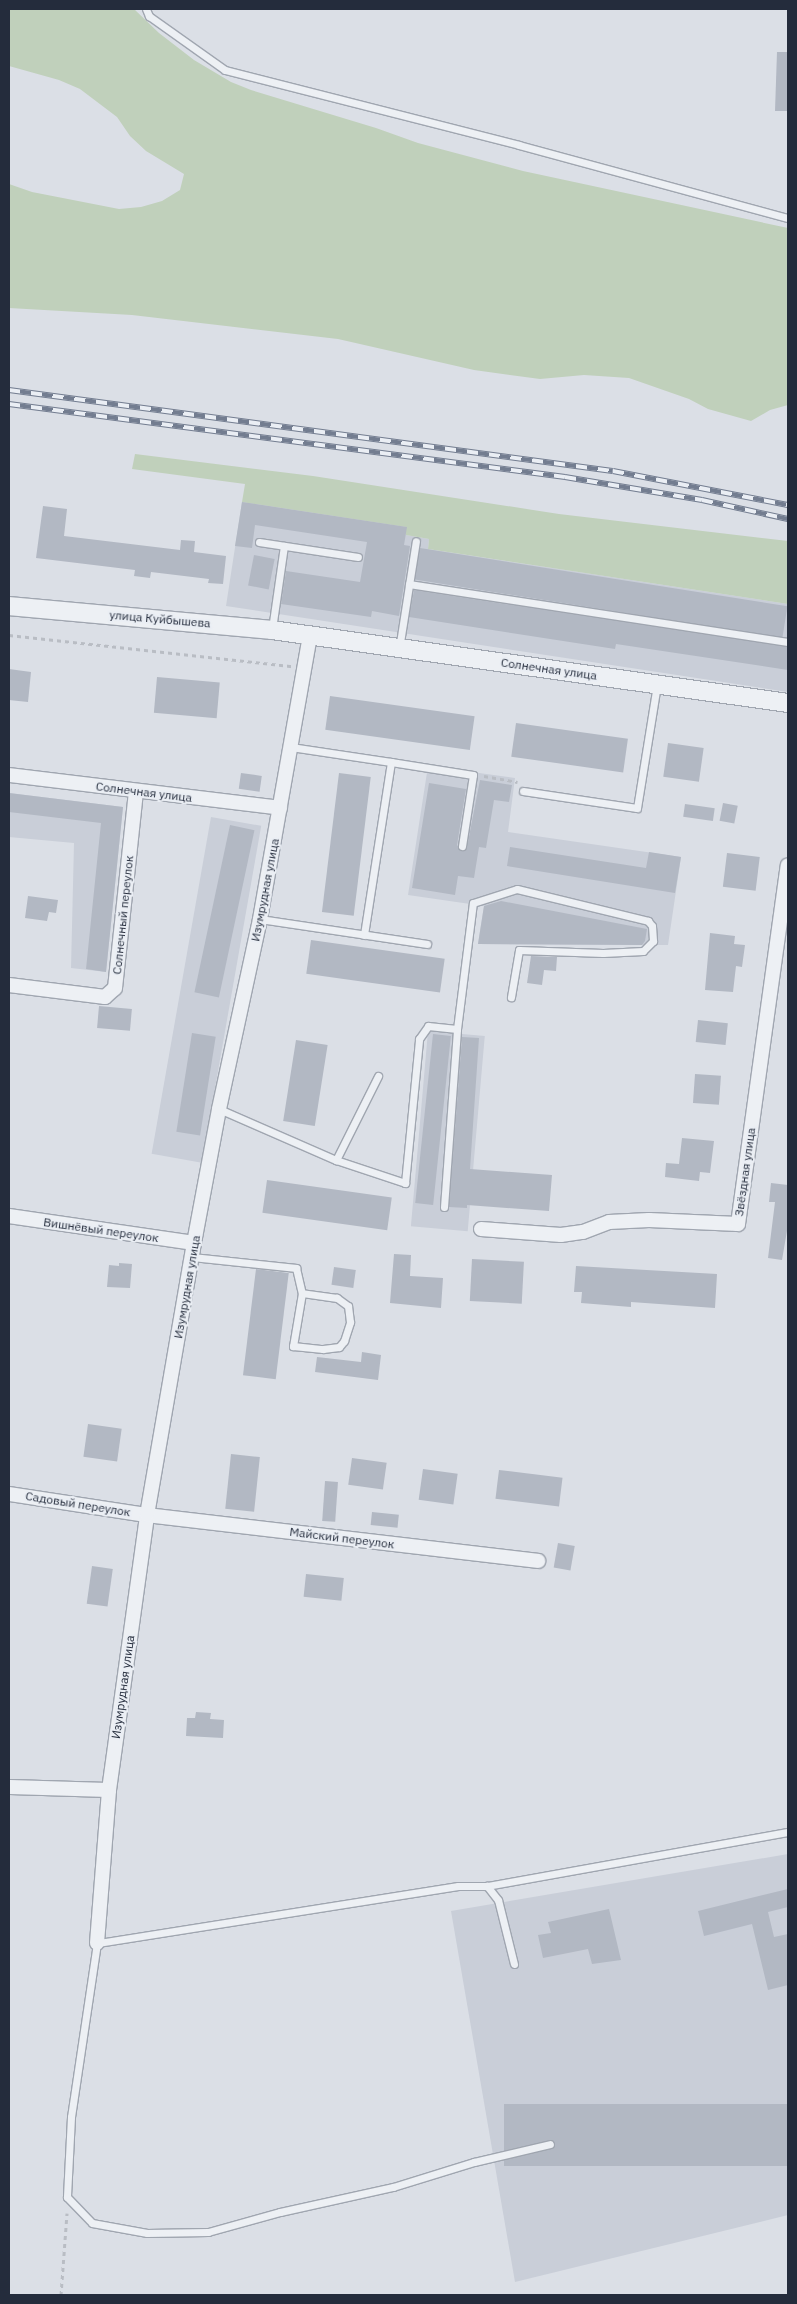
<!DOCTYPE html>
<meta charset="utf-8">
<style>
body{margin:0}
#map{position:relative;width:797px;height:2304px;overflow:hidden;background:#dbdfe6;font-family:"IBM Plex Sans",sans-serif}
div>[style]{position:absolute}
.built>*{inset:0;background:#c9ced8;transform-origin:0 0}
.green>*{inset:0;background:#c0d0bb}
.building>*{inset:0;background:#b2b8c3;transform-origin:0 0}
.path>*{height:3px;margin-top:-1.5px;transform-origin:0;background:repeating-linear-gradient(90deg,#b9bdc4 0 4px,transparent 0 8px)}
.roads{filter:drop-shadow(1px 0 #a0a6b0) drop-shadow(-1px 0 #a0a6b0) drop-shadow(0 1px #a0a6b0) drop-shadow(0 -1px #a0a6b0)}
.service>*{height:7px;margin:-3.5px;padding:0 3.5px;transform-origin:3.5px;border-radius:3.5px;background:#edf0f4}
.minor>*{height:14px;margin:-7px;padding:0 7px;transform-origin:7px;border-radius:7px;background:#edf0f4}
.tertiary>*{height:18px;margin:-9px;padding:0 9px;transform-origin:9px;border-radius:9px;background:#edf0f4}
.rail>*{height:5.5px;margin-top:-2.75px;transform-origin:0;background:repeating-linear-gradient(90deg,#eaeef4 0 11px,#737d90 0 22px);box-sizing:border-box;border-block:1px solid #737d90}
span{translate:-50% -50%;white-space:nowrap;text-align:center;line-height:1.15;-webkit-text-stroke:4px #eaeef4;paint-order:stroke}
.street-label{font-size:12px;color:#242c3c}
.frame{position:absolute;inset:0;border:10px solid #242c3c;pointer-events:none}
</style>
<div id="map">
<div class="built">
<div style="clip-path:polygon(242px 502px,407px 527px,406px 535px,429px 539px,428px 549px,788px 604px,788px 692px,226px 606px)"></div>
<div style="clip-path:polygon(428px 766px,515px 778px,508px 832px,681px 857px,668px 945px,478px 944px,484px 906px,408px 895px)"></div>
<div style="clip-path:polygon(9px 793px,123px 807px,106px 972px,71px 968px,74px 843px,9px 837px)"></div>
<div style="left:211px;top:817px;width:51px;height:342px;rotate:10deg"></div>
<div style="left:428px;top:1031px;width:57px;height:196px;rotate:5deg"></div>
<div style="clip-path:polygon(788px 1854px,788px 2215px,515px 2282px,451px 1911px)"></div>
</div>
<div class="green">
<div style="clip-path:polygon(9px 9px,134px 9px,159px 33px,194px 60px,231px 82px,251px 90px,376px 128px,418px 143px,523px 171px,788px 228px,788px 405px,770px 410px,751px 421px,708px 409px,689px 399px,629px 378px,584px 375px,540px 379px,474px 370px,338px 339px,132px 315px,9px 308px,9px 184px,32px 192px,119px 209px,141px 207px,162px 201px,180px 190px,184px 174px,146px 151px,130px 136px,117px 117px,80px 89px,59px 80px,9px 66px)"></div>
<div style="clip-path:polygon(135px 454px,313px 476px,559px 514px,788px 541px,788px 604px,428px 549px,429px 539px,406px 535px,406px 527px,242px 502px,245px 484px,132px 469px)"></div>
</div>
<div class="building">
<div style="clip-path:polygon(777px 52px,788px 52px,788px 111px,775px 111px)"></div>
<div style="clip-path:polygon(242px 502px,407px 527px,404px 545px,410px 546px,399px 616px,372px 611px,371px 617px,281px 604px,286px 571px,360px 582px,367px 542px,255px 525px,252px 548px,235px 546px)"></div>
<div style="clip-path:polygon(43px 506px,67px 509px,64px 536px,180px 550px,181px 540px,195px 541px,194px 552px,226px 556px,223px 584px,208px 583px,209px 579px,151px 572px,150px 578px,134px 576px,135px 570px,36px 558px)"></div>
<div style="left:420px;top:548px;width:372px;height:32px;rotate:9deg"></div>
<div style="left:254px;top:555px;width:21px;height:31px;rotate:11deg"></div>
<div style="clip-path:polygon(414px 590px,788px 647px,788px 670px,616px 644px,615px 649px,409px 617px)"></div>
<div style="clip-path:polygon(9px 669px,31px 672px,28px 702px,9px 700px)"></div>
<div style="left:157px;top:677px;width:63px;height:36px;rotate:5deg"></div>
<div style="left:330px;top:696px;width:146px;height:34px;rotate:8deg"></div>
<div style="left:516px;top:723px;width:113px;height:34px;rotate:8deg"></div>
<div style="left:668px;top:743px;width:36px;height:34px;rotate:8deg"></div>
<div style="left:241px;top:773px;width:21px;height:16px;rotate:8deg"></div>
<div style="left:339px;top:773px;width:32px;height:140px;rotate:7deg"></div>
<div style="clip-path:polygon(480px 780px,512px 785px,509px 802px,494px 800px,486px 848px,479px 847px,474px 878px,458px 876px,455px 895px,412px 888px,429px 783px,466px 789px,457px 845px,462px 851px,467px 847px)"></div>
<div style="clip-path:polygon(9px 793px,123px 807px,106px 972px,86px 969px,101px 823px,9px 812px)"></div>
<div style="left:723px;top:803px;width:15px;height:18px;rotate:11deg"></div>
<div style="left:685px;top:804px;width:30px;height:13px;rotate:8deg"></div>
<div style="left:230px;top:825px;width:25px;height:171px;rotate:12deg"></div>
<div style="clip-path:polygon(510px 847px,646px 868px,649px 852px,681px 857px,675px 893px,507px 866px)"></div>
<div style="left:727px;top:853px;width:33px;height:34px;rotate:7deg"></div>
<div style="clip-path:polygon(28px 896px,58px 900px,56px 913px,49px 912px,47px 921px,25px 918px)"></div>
<div style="clip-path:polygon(501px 901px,647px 929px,645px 941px,642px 945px,478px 944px,484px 906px)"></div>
<div style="clip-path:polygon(710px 933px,735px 936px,734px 944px,745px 945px,742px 967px,736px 966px,733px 992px,705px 990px)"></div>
<div style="left:311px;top:940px;width:135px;height:34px;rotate:8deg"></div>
<div style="clip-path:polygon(531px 956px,557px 957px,556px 971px,544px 970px,542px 985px,527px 983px)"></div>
<div style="left:99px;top:1006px;width:33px;height:22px;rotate:5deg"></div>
<div style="left:698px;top:1020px;width:30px;height:22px;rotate:6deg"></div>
<div style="left:192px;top:1033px;width:24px;height:100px;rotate:9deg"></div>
<div style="left:433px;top:1034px;width:18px;height:170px;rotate:6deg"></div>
<div style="clip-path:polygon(462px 1037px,479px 1038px,470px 1169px,552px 1175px,549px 1211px,467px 1205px,467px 1208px,449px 1207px)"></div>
<div style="left:296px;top:1040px;width:32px;height:82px;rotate:9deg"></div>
<div style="left:695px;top:1074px;width:26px;height:29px;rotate:4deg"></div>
<div style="clip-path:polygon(682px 1138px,714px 1141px,710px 1173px,700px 1172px,699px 1181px,665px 1177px,666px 1163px,679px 1164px)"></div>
<div style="left:267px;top:1180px;width:126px;height:33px;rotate:8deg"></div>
<div style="clip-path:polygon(771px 1183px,788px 1185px,788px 1225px,782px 1260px,768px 1258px,775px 1202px,769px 1202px)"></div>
<div style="clip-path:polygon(394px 1254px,411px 1255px,410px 1276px,443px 1278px,441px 1308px,390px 1303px)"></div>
<div style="left:472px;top:1259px;width:52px;height:42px;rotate:3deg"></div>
<div style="clip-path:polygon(119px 1263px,132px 1264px,130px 1288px,107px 1287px,109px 1265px,119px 1266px)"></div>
<div style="clip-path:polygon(576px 1266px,717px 1274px,715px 1308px,631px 1302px,631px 1307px,581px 1303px,582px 1292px,574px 1292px)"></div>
<div style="left:334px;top:1267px;width:22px;height:18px;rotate:8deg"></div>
<div style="left:256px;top:1269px;width:33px;height:107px;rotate:7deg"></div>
<div style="clip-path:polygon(362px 1352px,381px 1355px,378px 1380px,315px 1372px,317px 1357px,361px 1362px)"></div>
<div style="left:88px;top:1424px;width:34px;height:33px;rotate:8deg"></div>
<div style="left:231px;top:1454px;width:29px;height:55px;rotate:6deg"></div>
<div style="left:352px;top:1458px;width:35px;height:27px;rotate:8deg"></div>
<div style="left:423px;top:1469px;width:35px;height:31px;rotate:8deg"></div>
<div style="left:499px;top:1470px;width:64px;height:29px;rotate:7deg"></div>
<div style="left:325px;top:1481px;width:13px;height:40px;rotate:4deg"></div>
<div style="left:372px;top:1512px;width:27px;height:13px;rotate:6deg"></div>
<div style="left:558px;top:1543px;width:17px;height:25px;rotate:10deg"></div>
<div style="left:92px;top:1566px;width:21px;height:38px;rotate:8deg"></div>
<div style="left:306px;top:1574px;width:38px;height:23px;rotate:6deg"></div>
<div style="clip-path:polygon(196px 1712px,211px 1713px,210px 1719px,224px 1720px,223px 1738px,186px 1736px,187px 1718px,195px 1718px)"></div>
<div style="clip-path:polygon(788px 1889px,788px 1907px,768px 1912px,774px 1937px,788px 1934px,788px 1985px,768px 1990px,752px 1924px,704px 1936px,698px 1911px)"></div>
<div style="clip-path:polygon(609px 1909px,621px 1960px,592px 1964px,588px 1949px,543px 1958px,538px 1935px,551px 1933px,548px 1922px)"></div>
<div style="left:788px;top:2104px;width:62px;height:284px;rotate:90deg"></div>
</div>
<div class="path">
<div style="left:9px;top:635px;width:285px;rotate:6.3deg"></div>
<div style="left:484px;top:776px;width:34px;rotate:10deg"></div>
<div style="left:61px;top:2295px;width:82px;rotate:-85.8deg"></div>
</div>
<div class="roads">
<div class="service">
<div style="left:146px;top:9px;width:8px;rotate:67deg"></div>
<div style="left:149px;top:16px;width:93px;rotate:35.4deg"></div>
<div style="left:225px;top:70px;width:303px;rotate:14.3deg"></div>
<div style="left:519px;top:145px;width:279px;rotate:15.2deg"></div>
<div style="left:259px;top:542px;width:100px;rotate:8.6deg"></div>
<div style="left:409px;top:584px;width:383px;rotate:8.7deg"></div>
<div style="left:272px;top:629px;width:84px;rotate:-81.8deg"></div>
<div style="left:399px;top:649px;width:109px;rotate:-81.1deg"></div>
<div style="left:291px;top:747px;width:101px;rotate:8.5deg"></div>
<div style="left:391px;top:762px;width:175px;rotate:98.9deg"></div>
<div style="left:391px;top:762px;width:83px;rotate:9deg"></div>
<div style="left:473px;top:775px;width:72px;rotate:98.8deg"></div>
<div style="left:523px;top:791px;width:115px;rotate:8.5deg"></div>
<div style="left:637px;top:808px;width:126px;rotate:-80.8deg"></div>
<div style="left:260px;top:919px;width:169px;rotate:8.5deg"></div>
<div style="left:219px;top:1109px;width:128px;rotate:23.6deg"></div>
<div style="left:336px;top:1160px;width:73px;rotate:18.4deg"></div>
<div style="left:405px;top:1183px;width:145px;rotate:-84.4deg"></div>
<div style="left:419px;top:1039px;width:16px;rotate:-55deg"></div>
<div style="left:428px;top:1026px;width:29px;rotate:6deg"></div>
<div style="left:336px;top:1160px;width:94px;rotate:-63.4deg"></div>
<div style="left:444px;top:1207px;width:178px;rotate:-85.8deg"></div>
<div style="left:457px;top:1029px;width:127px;rotate:-82.8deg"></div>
<div style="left:473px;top:903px;width:46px;rotate:-17.7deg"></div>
<div style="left:517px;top:889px;width:135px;rotate:13.7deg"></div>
<div style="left:648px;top:921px;width:6px;rotate:51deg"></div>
<div style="left:652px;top:926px;width:15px;rotate:86deg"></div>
<div style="left:653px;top:941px;width:14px;rotate:135deg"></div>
<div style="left:643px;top:951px;width:40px;rotate:177.1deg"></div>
<div style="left:603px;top:953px;width:84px;rotate:-178deg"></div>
<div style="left:519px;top:950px;width:48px;rotate:99.7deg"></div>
<div style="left:192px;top:1257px;width:105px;rotate:6deg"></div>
<div style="left:296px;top:1268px;width:26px;rotate:77deg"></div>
<div style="left:302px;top:1293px;width:54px;rotate:99.6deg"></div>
<div style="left:293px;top:1346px;width:30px;rotate:6deg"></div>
<div style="left:323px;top:1349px;width:16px;rotate:-7deg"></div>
<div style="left:339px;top:1347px;width:8px;rotate:-50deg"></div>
<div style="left:344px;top:1341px;width:20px;rotate:-72deg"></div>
<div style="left:350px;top:1322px;width:16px;rotate:-97deg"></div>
<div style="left:348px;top:1306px;width:14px;rotate:-144deg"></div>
<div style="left:337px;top:1298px;width:35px;rotate:-172deg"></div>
<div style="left:487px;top:1886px;width:306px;rotate:-10.2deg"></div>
<div style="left:514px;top:1964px;width:66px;rotate:-104deg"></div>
<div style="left:498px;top:1900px;width:18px;rotate:-128deg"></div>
<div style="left:487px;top:1886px;width:29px;rotate:180deg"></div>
<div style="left:458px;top:1886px;width:365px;rotate:171deg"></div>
<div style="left:97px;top:1943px;width:176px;rotate:98.5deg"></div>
<div style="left:71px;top:2117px;width:80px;rotate:92.9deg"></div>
<div style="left:67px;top:2197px;width:36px;rotate:46deg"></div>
<div style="left:92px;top:2223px;width:56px;rotate:10.3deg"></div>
<div style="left:147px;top:2233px;width:61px;rotate:-0.9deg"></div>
<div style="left:208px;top:2232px;width:75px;rotate:-15.5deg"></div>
<div style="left:280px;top:2212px;width:116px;rotate:-12.5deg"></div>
<div style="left:393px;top:2187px;width:85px;rotate:-17.2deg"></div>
<div style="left:474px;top:2162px;width:78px;rotate:-13.3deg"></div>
</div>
<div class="minor">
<div style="left:9px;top:775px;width:273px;rotate:6.9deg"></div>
<div style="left:9px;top:985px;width:97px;rotate:7.1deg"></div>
<div style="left:105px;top:997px;width:13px;rotate:-42deg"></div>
<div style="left:115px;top:988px;width:198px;rotate:-83.9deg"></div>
<div style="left:9px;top:1216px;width:187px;rotate:8.3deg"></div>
<div style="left:481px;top:1229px;width:80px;rotate:4.3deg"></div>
<div style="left:561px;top:1235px;width:22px;rotate:-8deg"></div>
<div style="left:583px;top:1232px;width:28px;rotate:-21deg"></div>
<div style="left:609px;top:1222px;width:40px;rotate:-2.9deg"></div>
<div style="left:649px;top:1220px;width:89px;rotate:2.6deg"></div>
<div style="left:738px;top:1224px;width:362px;rotate:-82.1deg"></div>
<div style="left:9px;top:1494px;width:140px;rotate:8.7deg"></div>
<div style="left:147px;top:1515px;width:394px;rotate:6.7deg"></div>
<div style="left:9px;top:1787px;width:100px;rotate:1.7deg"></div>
<div style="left:97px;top:1943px;width:153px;rotate:-85.5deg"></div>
<div style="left:109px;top:1790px;width:278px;rotate:-82.1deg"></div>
<div style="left:147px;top:1515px;width:276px;rotate:-80.2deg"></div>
<div style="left:194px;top:1243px;width:136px;rotate:-79.4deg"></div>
<div style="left:219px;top:1109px;width:194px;rotate:-77.8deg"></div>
<div style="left:260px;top:919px;width:287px;rotate:-80deg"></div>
</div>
<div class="tertiary">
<div style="left:9px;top:606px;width:264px;rotate:5.2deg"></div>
<div style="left:272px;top:630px;width:521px;rotate:8.05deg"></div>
</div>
</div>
<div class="rail">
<div style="left:9px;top:390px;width:609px;rotate:7.64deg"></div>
<div style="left:613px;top:471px;width:178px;rotate:11deg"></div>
<div style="left:9px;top:404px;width:561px;rotate:7.48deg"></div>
<div style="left:565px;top:477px;width:139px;rotate:9.5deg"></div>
<div style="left:702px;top:500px;width:88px;rotate:12.5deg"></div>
</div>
<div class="street-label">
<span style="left:160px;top:619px;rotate:5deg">улица Куйбышева</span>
<span style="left:549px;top:669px;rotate:8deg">Солнечная улица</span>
<span style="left:144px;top:792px;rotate:7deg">Солнечная улица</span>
<span style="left:265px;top:890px;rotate:-79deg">Изумрудная улица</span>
<span style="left:123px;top:915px;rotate:-84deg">Солнечный переулок</span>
<span style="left:745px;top:1172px;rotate:-82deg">Звёздная улица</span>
<span style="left:101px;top:1230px;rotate:8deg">Вишнёвый переулок</span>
<span style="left:187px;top:1287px;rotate:-80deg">Изумрудная улица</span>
<span style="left:78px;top:1504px;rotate:9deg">Садовый переулок</span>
<span style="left:342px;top:1538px;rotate:7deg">Майский переулок</span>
<span style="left:123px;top:1687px;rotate:-82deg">Изумрудная улица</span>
</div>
<div class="frame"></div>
</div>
